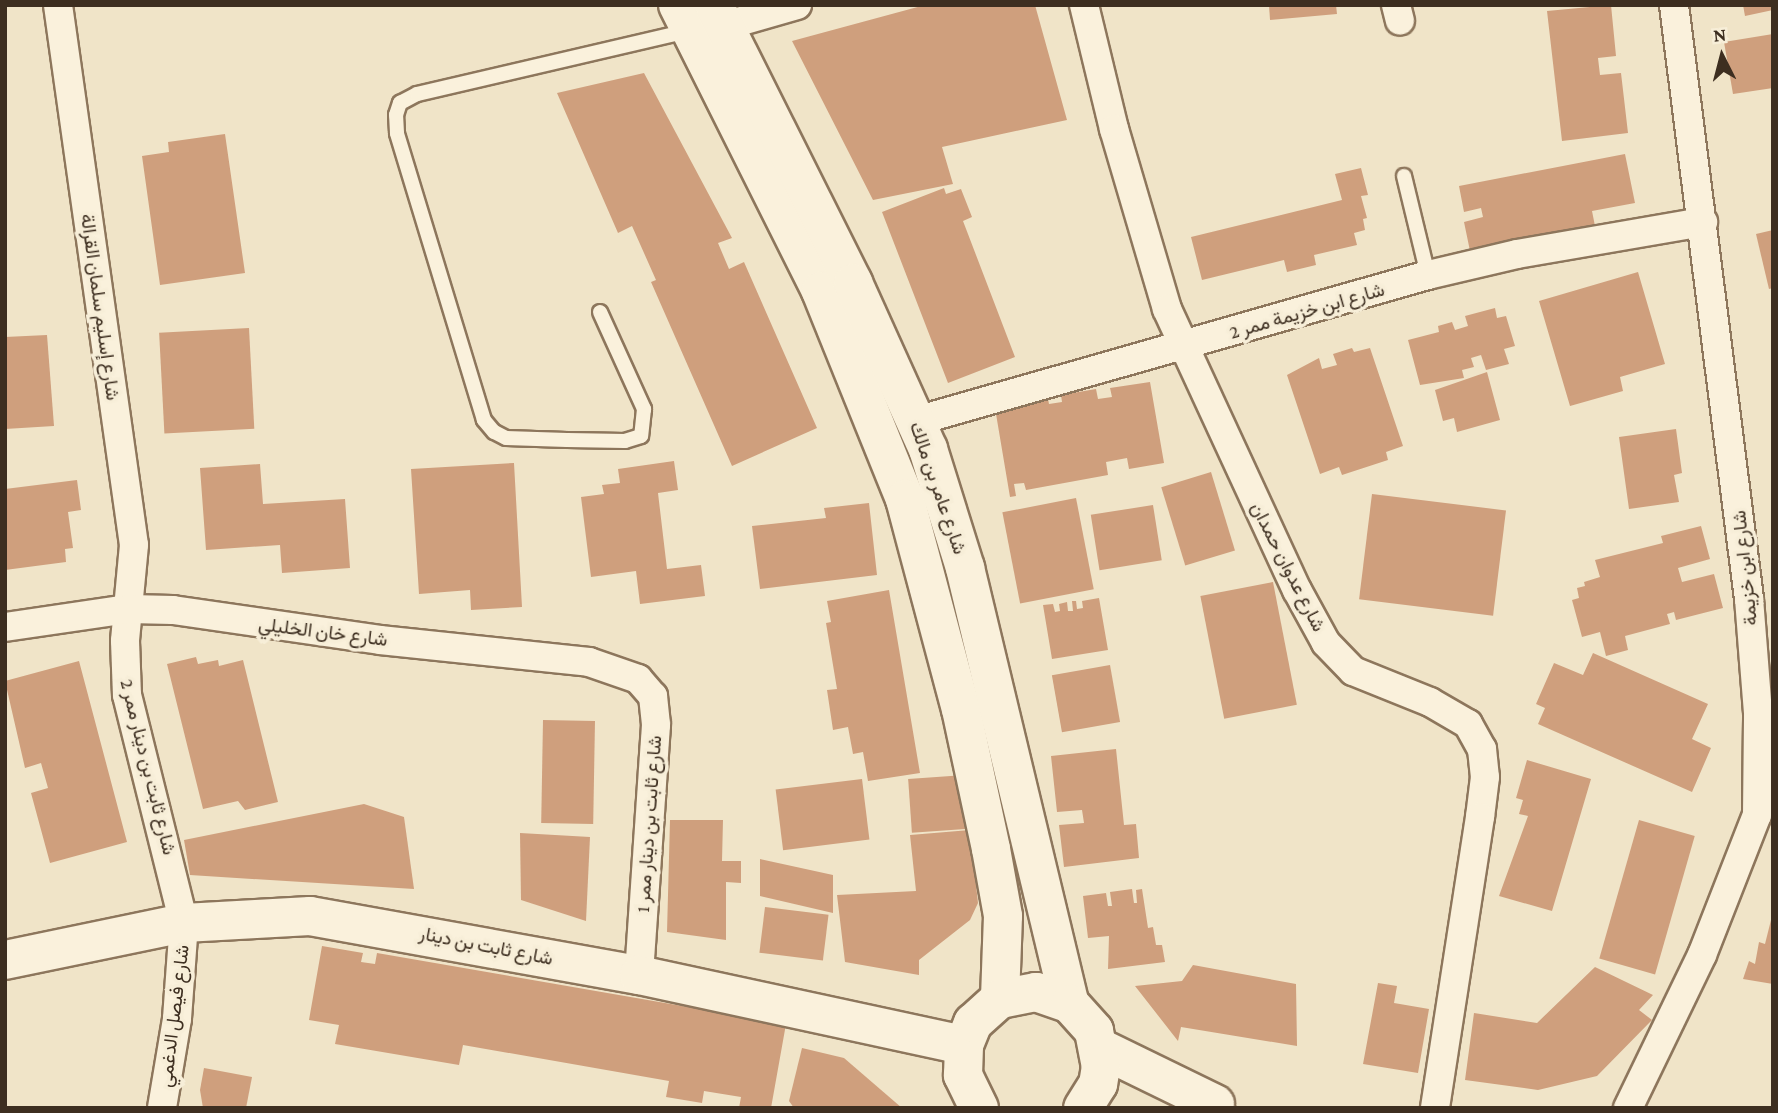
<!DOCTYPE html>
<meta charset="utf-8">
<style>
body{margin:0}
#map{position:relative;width:1778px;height:1113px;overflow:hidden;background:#f0e4c8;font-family:"Crimson Pro",Vazirmatn,serif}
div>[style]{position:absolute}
.building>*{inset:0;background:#cf9f7d;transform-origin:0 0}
.roads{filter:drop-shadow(2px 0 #8d765c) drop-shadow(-2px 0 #8d765c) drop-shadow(0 2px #8d765c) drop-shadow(0 -2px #8d765c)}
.lane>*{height:14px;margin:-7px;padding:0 7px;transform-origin:7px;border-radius:7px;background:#faf1dc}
.street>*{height:28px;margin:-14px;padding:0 14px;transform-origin:14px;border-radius:14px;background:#faf1dc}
.secondary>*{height:38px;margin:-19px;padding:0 19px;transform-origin:19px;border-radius:19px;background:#faf1dc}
span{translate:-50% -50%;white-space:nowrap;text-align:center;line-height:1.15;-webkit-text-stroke:7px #f7eed8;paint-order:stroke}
.street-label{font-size:19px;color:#3d2e20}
.frame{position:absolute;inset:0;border:7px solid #3d2e20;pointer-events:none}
.north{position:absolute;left:1687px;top:21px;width:70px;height:70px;-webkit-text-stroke:5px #f7eed8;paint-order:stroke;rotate:354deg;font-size:19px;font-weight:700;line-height:28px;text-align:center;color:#3d2e20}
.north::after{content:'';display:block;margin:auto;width:24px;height:32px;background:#3d2e20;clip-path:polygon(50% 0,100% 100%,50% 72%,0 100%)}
</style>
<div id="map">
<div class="building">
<div style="clip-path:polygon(925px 5px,1035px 5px,1067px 120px,942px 147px,953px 184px,873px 200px,792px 41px)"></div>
<div style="clip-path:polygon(1269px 5px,1336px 5px,1337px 14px,1270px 20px)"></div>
<div style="clip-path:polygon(1611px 5px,1616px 56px,1598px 58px,1600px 75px,1621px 73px,1628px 133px,1562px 141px,1547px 11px)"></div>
<div style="clip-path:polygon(1743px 5px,1773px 5px,1773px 10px,1745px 16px)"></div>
<div style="clip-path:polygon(1773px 34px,1773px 88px,1733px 94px,1724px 42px)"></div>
<div style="clip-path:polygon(644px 73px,732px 238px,718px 243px,729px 269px,744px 262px,817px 428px,732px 466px,651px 282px,656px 280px,632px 226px,618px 233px,557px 93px)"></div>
<div style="clip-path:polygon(225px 134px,245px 273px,160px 285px,142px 156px,169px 152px,168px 142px)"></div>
<div style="clip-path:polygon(1625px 154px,1635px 203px,1592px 211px,1595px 226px,1470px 251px,1464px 222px,1483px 217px,1481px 208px,1464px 212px,1459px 186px)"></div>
<div style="clip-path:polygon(1361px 168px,1368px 195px,1361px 196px,1367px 218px,1363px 219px,1365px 230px,1354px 233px,1357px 245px,1314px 255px,1316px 265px,1287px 272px,1284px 260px,1202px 280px,1191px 237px,1342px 200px,1335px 174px)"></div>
<div style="clip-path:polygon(944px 188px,946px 194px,961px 189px,972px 217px,963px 221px,1015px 357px,948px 383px,882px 212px)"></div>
<div style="clip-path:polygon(1773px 230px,1773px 288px,1769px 289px,1756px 234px)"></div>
<div style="clip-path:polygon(1638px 272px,1665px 364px,1620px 377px,1623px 391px,1570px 406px,1539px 301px)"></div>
<div style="clip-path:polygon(1495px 308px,1497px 318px,1506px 316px,1515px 346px,1504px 349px,1509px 364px,1486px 370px,1481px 355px,1471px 358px,1474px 367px,1462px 370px,1464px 378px,1420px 385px,1408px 340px,1439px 332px,1438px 326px,1452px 322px,1455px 330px,1468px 326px,1465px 316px)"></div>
<div style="left:249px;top:328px;width:101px;height:90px;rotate:87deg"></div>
<div style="clip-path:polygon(47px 335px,54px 426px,5px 429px,5px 337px)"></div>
<div style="clip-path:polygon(1352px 348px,1354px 352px,1370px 348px,1403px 446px,1386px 452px,1388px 460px,1342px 475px,1339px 467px,1320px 474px,1287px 375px,1319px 358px,1322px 369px,1337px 365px,1333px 354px)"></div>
<div style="clip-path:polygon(1487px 372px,1500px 420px,1457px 432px,1454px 418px,1443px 421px,1435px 390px)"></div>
<div style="clip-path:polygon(1150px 382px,1164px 463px,1129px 469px,1127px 458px,1106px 462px,1108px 475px,1026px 490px,1024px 483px,1014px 484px,1016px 496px,1010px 497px,995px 408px,1048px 399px,1049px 404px,1062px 402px,1061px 395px,1096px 389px,1098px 399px,1112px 397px,1110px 388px)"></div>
<div style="clip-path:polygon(1676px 429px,1682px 473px,1674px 475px,1679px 502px,1629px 509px,1619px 437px)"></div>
<div style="clip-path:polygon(674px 461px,678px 490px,658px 493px,667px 569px,701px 565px,705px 596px,640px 604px,636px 571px,591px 577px,581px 497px,604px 494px,602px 485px,620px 483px,618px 469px)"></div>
<div style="clip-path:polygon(514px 463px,522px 607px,471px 610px,470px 590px,419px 594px,411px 469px)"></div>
<div style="clip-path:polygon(260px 464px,263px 504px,345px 499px,350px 568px,282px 573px,280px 545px,206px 550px,200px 468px)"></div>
<div style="left:1211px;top:472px;width:82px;height:52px;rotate:73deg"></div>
<div style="clip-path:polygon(77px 480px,81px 510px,68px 512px,73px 548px,65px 549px,66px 562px,5px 570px,5px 489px)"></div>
<div style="left:1372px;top:494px;width:135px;height:106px;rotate:7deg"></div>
<div style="left:1076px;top:498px;width:93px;height:75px;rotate:79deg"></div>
<div style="clip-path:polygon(869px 503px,877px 575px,760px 589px,752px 526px,826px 518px,824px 508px)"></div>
<div style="left:1153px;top:505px;width:56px;height:63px;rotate:81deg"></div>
<div style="clip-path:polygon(1701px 526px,1710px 559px,1678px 568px,1682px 582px,1714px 574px,1723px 608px,1676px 620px,1674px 612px,1667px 614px,1670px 624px,1625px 636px,1628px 650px,1606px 656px,1600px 632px,1582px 637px,1572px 600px,1579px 598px,1577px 588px,1585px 586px,1584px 582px,1600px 577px,1595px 560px,1663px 543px,1661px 536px)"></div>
<div style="left:1273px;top:582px;width:125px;height:74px;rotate:79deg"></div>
<div style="clip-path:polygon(889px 590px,920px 773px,868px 781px,863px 752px,853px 754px,848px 727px,833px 730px,827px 690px,837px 689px,826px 623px,831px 622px,827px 601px)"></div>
<div style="clip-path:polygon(1099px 598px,1108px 650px,1052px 659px,1043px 605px,1053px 604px,1055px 612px,1060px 611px,1059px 604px,1067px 602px,1068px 611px,1073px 611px,1072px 601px,1076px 601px,1077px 609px,1083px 608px,1082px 601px)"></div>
<div style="clip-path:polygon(1593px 653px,1708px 704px,1692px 739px,1711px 748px,1692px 792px,1538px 724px,1545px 708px,1536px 704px,1554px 663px,1583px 675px)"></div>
<div style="clip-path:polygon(196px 657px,198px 664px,218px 660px,219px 666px,243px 660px,278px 802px,245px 810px,238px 801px,203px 809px,167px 664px)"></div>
<div style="clip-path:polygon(79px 661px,127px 842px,50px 863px,31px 793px,48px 788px,41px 763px,25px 768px,5px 681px)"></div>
<div style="left:1110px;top:665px;width:58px;height:59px;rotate:80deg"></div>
<div style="left:543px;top:720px;width:52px;height:103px;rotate:1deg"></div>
<div style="clip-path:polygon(1116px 749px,1124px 825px,1136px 824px,1139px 858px,1064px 867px,1059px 825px,1084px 823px,1082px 810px,1057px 812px,1051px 756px)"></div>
<div style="clip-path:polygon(1527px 760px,1591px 779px,1552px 911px,1499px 896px,1528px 816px,1519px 814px,1523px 800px,1516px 798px)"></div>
<div style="left:965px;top:775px;width:54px;height:57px;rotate:86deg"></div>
<div style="left:862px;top:779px;width:61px;height:87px;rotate:83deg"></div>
<div style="clip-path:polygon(364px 804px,404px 817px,414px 889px,190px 875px,184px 840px)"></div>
<div style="clip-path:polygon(670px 820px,723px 820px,722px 861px,741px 861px,741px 883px,726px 882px,726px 940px,667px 932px)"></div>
<div style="left:1639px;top:820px;width:58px;height:144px;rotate:16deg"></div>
<div style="clip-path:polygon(970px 830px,978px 903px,970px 920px,919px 960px,919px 975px,845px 962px,837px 895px,916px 891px,910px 835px)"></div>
<div style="clip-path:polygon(520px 833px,590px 837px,586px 921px,521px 900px)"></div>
<div style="clip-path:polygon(760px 859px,833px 875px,833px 913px,760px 896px)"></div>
<div style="clip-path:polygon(1132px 889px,1134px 903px,1137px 903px,1136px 890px,1142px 889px,1148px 928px,1153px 927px,1156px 945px,1162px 945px,1165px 962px,1108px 969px,1109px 936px,1088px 938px,1083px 896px,1106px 893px,1108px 906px,1112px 906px,1110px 892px)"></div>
<div style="left:765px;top:907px;width:64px;height:46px;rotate:7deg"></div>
<div style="clip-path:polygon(1772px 916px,1773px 984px,1743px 979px,1749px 961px,1755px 964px,1759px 942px,1765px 944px)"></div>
<div style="clip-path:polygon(322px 946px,363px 953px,361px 962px,375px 964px,377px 953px,786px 1024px,771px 1108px,739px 1108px,741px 1097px,704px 1091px,702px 1103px,666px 1097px,669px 1081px,463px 1045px,459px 1065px,335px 1044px,339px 1025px,309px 1020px)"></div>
<div style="clip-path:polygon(1193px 965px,1296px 984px,1297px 1046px,1181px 1027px,1178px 1041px,1135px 986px,1182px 981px)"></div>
<div style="clip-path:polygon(1595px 967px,1653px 995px,1639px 1010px,1652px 1020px,1597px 1076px,1538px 1090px,1465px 1080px,1474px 1013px,1537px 1023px)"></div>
<div style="clip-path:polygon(1378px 983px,1397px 986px,1394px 1003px,1429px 1009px,1418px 1073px,1363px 1064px)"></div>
<div style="clip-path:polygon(802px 1048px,844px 1058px,902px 1108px,794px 1108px,789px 1101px)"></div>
<div style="clip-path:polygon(204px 1068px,252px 1077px,246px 1108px,203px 1108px,200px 1090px)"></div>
</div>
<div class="roads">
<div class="lane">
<div style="left:1404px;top:176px;width:102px;rotate:76.4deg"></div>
<div style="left:600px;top:312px;width:107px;rotate:65.6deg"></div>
<div style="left:644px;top:409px;width:27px;rotate:96deg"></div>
<div style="left:641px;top:436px;width:17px;rotate:163deg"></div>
<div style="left:625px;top:441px;width:58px;rotate:-179deg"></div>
<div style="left:567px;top:440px;width:61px;rotate:-178.1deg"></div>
<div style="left:506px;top:438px;width:13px;rotate:-153deg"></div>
<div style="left:494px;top:432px;width:16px;rotate:-130deg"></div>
<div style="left:484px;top:420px;width:300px;rotate:-106.9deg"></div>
<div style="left:397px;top:133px;width:18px;rotate:-93deg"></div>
<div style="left:396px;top:115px;width:13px;rotate:-72deg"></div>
<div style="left:400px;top:103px;width:19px;rotate:-28deg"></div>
<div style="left:417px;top:94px;width:278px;rotate:-13.1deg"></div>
</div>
<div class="street">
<div style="left:58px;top:5px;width:545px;rotate:81.99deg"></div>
<div style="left:134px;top:545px;width:96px;rotate:95.4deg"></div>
<div style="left:125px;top:641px;width:54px;rotate:87.9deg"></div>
<div style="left:127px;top:695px;width:235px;rotate:76deg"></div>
<div style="left:184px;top:923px;width:96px;rotate:94.2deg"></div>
<div style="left:177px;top:1019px;width:90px;rotate:99.6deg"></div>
<div style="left:1084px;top:5px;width:128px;rotate:76.4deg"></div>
<div style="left:1114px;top:129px;width:188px;rotate:73.6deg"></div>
<div style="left:1167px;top:309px;width:310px;rotate:65.2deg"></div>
<div style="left:1297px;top:590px;width:60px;rotate:61.3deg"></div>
<div style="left:1326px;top:643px;width:39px;rotate:46deg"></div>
<div style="left:1353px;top:671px;width:83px;rotate:21.9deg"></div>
<div style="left:1430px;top:702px;width:44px;rotate:30.1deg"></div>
<div style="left:1468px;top:724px;width:29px;rotate:61deg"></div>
<div style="left:1482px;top:749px;width:28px;rotate:84deg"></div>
<div style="left:1485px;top:777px;width:40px;rotate:97.1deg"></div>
<div style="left:1480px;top:817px;width:294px;rotate:98.8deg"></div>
<div style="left:1396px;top:5px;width:16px;rotate:76deg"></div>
<div style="left:724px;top:26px;width:76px;rotate:-16deg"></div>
<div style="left:916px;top:421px;width:532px;rotate:-15.92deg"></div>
<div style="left:1428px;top:275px;width:91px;rotate:-13.3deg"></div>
<div style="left:1517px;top:254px;width:189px;rotate:-9.8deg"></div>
<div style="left:5px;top:627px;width:125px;rotate:-8.3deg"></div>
<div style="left:129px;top:609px;width:44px;rotate:1.3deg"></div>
<div style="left:173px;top:610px;width:209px;rotate:8.2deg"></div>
<div style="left:380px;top:640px;width:210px;rotate:6deg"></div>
<div style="left:589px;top:662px;width:52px;rotate:19.1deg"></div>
<div style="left:638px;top:679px;width:23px;rotate:49deg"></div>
<div style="left:653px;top:696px;width:29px;rotate:84deg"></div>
<div style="left:656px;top:725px;width:251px;rotate:93.9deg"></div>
<div style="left:1628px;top:1108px;width:170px;rotate:-64.2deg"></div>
<div style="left:1702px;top:955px;width:150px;rotate:-68.6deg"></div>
<div style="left:1757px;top:815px;width:102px;rotate:-89.4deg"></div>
<div style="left:1758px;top:713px;width:114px;rotate:-94.5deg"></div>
<div style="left:1749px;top:599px;width:599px;rotate:-97.2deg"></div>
</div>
<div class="secondary">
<div style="left:678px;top:5px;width:320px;rotate:63.4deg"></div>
<div style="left:821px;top:291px;width:224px;rotate:68deg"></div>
<div style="left:905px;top:499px;width:217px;rotate:75.1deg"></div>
<div style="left:961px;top:709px;width:143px;rotate:77.9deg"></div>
<div style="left:991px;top:849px;width:68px;rotate:79.8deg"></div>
<div style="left:1003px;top:916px;width:83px;rotate:92.1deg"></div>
<div style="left:714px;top:5px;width:311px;rotate:63.4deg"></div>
<div style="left:853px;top:283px;width:182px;rotate:65.7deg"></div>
<div style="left:928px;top:449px;width:125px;rotate:72.7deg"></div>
<div style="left:965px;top:568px;width:448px;rotate:76.5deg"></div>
<div style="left:5px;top:960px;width:183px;rotate:-11.7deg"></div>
<div style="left:184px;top:923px;width:126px;rotate:-3.2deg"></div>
<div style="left:310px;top:916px;width:334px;rotate:10.2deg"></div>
<div style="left:639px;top:975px;width:332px;rotate:12.2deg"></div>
<div style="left:1100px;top:1048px;width:128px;rotate:26deg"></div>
<div style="left:979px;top:1108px;width:37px;rotate:-116deg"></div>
<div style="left:963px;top:1075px;width:30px;rotate:-88deg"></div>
<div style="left:964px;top:1045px;width:24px;rotate:-68deg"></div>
<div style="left:973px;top:1023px;width:36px;rotate:-42deg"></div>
<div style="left:1000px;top:999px;width:37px;rotate:-11deg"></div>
<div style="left:1036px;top:992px;width:36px;rotate:19deg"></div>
<div style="left:1070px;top:1004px;width:36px;rotate:48deg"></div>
<div style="left:1094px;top:1031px;width:36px;rotate:79deg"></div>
<div style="left:1101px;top:1066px;width:18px;rotate:99deg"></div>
<div style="left:1098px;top:1084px;width:28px;rotate:122deg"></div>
</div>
</div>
<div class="street-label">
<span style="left:100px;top:307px;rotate:82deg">شارع إسليم سلمان القرالة</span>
<span style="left:1307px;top:311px;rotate:-16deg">شارع ابن خزيمة ممر 2</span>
<span style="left:938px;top:488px;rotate:71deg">شارع عامر بن مالك</span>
<span style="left:1288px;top:567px;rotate:63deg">شارع عدوان حمدان</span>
<span style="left:1745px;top:568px;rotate:-96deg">شارع ابن خزيمة</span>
<span style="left:323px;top:632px;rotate:7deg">شارع خان الخليلي</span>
<span style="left:148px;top:767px;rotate:76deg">شارع ثابت بن دينار ممر 2</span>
<span style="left:649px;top:824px;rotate:-86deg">شارع ثابت بن دينار ممر 1</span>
<span style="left:486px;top:946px;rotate:11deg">شارع ثابت بن دينار</span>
<span style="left:174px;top:1016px;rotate:-83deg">شارع فيصل الدغمي</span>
</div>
<div class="frame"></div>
<div class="north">N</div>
</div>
